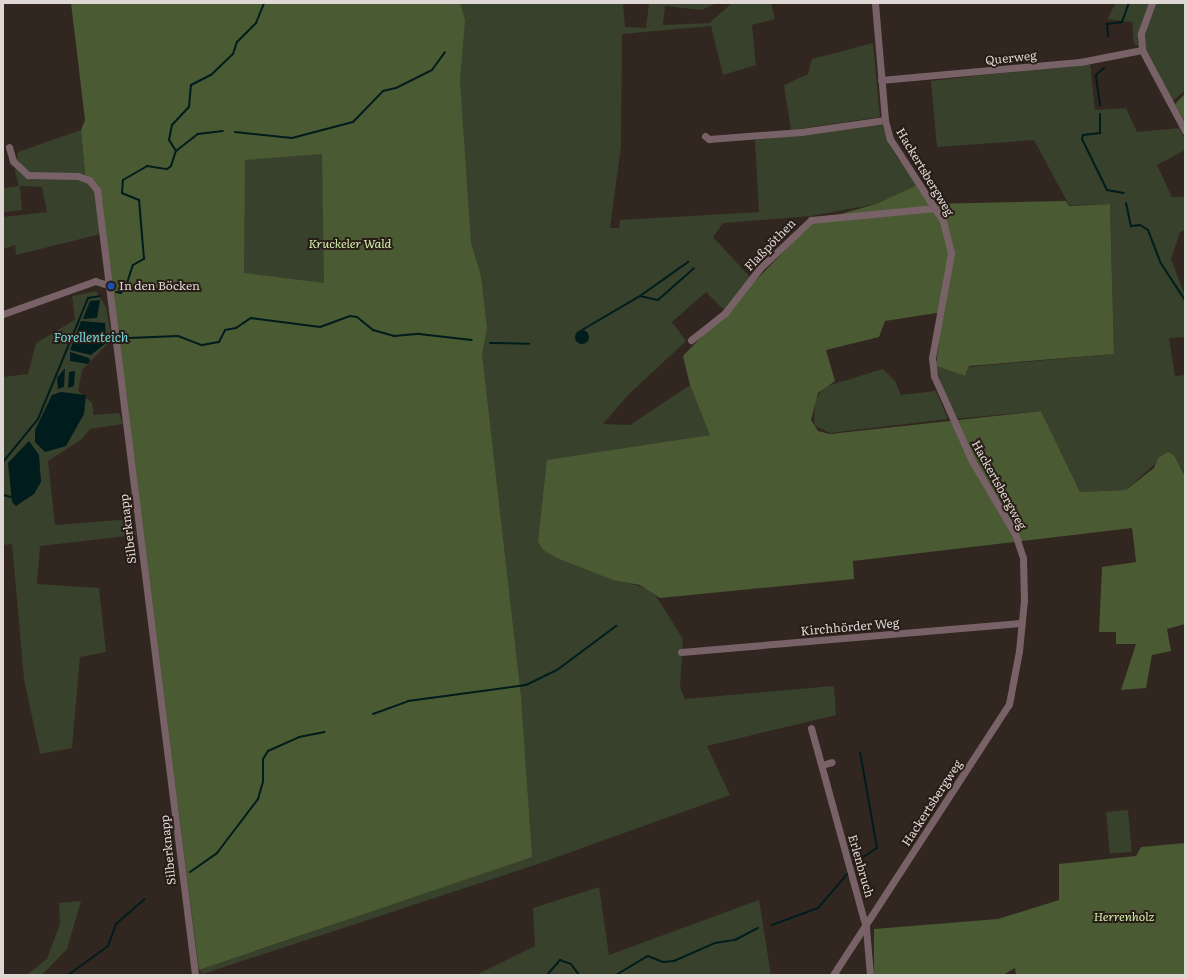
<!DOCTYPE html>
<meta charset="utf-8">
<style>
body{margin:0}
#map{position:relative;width:1188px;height:978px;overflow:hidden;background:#322620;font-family:Literata,serif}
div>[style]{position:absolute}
.green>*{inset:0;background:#38412b;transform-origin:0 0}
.forest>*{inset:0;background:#4a5a33}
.water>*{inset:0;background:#001c1c}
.round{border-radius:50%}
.stream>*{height:2px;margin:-1px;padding:0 1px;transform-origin:1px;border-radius:1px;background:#001c1c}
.street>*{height:7px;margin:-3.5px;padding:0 3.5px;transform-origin:3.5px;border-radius:3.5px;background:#786267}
.dots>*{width:11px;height:11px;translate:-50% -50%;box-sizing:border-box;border:2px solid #281d17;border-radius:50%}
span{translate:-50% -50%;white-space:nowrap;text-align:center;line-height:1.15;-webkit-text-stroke:4px #281d17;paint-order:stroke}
.street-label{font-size:12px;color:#ded7d3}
.park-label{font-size:12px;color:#d3f0ac;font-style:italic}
.poi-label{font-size:12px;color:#ded7d3}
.left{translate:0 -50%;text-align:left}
.water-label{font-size:13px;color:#75d8da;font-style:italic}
.frame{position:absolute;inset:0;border:4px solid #ded7d3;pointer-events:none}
</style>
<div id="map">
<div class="green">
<div style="clip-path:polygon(81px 3px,623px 3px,625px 27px,646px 28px,649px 3px,717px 3px,702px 10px,665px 6px,663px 25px,709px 23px,732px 3px,771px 3px,775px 19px,752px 25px,756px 65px,723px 75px,711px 26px,622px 34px,621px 147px,610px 228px,619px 228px,620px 220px,759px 212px,755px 140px,882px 125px,896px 156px,917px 185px,876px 204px,811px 216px,723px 223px,713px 237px,750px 277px,725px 311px,706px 292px,672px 322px,686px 341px,628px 395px,603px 424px,630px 425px,690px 385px,711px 435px,549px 460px,610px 578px,646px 588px,656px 596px,683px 639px,680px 687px,685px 699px,834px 686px,836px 715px,707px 746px,730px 795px,535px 865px,203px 974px,199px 970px,344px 921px,196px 968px)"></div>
<div style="clip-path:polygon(1116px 3px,1185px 3px,1185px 90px,1172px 102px,1142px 47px,1134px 44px,1132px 22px,1107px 19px)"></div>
<div style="clip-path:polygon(873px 43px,880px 117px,791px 130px,784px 85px,808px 74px,812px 59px)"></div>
<div style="clip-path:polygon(1090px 63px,1095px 110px,1126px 108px,1137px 132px,1179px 128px,1185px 139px,1185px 150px,1157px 165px,1172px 197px,1185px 197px,1185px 230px,1180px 232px,1171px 259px,1185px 296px,1185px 337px,1169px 338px,1175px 376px,1185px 375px,1185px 475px,1174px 455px,1168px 452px,1126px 490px,1080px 492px,1041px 411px,953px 419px,936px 366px,965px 376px,969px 367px,1114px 354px,1110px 204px,1069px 205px,1034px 140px,937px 147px,931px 81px)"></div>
<div style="clip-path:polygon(81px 130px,85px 174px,99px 187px,105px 233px,16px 255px,15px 245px,3px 249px,3px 217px,47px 212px,42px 187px,20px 186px,22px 210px,3px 212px,3px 188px,19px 186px,15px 172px,18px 152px)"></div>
<div style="clip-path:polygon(96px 291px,106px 307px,112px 339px,82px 370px,78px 391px,92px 403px,94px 415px,119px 413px,123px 424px,90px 429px,82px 439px,48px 461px,55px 525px,132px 519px,136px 535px,40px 546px,37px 584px,99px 588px,106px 652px,80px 657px,72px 748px,40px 754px,24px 679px,12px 544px,3px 545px,3px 377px,28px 374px,36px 343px,75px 320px,72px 296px)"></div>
<div style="clip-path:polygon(883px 369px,895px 381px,901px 395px,936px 391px,948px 419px,830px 433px,814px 425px,815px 401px,824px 387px)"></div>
<div style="left:1128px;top:810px;width:42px;height:22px;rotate:85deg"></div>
<div style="clip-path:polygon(599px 887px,609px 955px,759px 900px,771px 975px,476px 975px,535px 946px,533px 908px)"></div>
<div style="clip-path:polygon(81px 901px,67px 949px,42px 975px,26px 975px,47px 959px,60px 924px,59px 903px)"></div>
</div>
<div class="forest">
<div style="clip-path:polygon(evenodd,71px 3px,460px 3px,465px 20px,460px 82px,471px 243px,481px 276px,487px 328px,482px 354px,521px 697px,532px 857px,199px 970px,99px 187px,85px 174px,81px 130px,85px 120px,71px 3px,322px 154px,324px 283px,244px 273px,245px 160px,322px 154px)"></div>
<div style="clip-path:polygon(1185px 94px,1185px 122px,1175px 104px)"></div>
<div style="clip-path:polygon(917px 185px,930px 204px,1066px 201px,1069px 206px,1110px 204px,1114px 354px,969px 366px,965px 376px,936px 366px,943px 312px,885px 321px,879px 337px,826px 350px,835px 381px,818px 393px,811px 420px,818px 431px,830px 434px,1041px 411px,1080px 492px,1126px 490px,1154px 468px,1158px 458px,1168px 452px,1174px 455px,1185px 476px,1185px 624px,1167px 629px,1171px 651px,1152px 655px,1146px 688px,1121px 690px,1136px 644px,1116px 644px,1116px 632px,1099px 632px,1102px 567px,1136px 562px,1132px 528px,853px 561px,854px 579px,660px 598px,640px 585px,613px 580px,557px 558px,543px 550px,538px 541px,547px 460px,710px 435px,690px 385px,683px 356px,812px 222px,876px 204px)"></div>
<div style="clip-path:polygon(1185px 843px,1185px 975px,1016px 975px,1015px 968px,1003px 975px,874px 975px,874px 929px,998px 919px,1059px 900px,1059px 864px,1136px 856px,1141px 847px)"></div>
</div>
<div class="water">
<div style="clip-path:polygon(100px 300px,97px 318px,83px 319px,90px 301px)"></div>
<div style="clip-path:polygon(81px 321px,105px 323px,106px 343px,91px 355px,70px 350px)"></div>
<div class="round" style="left:575px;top:330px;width:14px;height:14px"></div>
<div style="clip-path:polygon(70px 352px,89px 358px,90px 361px,88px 364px,70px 361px)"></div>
<div style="clip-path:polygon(65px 368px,64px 387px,58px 389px,57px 378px)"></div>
<div style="clip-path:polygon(75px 371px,74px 386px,68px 388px,69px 372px)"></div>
<div style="clip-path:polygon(61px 392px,86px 395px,84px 414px,66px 446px,45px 452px,35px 442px,35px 430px,52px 395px)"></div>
<div style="clip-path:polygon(29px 441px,39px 455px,41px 482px,34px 494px,16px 506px,12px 502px,8px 463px)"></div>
</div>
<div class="stream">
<div style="left:1108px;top:36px;width:12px;rotate:-95deg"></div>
<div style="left:1107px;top:24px;width:15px;rotate:-8deg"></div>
<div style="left:1122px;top:22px;width:20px;rotate:-70deg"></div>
<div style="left:1100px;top:105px;width:30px;rotate:-98deg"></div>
<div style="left:1096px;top:75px;width:11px;rotate:-41deg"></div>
<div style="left:1100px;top:114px;width:19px;rotate:90deg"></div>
<div style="left:1100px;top:133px;width:17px;rotate:173deg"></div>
<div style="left:1083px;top:135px;width:4px;rotate:104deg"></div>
<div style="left:1082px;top:139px;width:57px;rotate:63.9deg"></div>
<div style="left:1107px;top:190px;width:17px;rotate:10deg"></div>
<div style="left:235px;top:132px;width:57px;rotate:6deg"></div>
<div style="left:292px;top:138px;width:63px;rotate:-14.7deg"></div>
<div style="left:353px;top:122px;width:43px;rotate:-45.9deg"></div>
<div style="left:383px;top:91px;width:13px;rotate:-13deg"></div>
<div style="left:396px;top:88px;width:40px;rotate:-26.6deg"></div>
<div style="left:432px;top:70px;width:22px;rotate:-54deg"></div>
<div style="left:176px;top:151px;width:28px;rotate:-38deg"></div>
<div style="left:198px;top:134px;width:25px;rotate:-7deg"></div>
<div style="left:1126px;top:203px;width:24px;rotate:78deg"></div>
<div style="left:1131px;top:226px;width:9px;rotate:-6deg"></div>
<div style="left:1140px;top:225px;width:9px;rotate:32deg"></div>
<div style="left:1148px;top:230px;width:34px;rotate:69deg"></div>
<div style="left:1160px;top:262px;width:45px;rotate:56.7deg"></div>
<div style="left:116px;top:292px;width:5px;rotate:11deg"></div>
<div style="left:121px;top:293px;width:9px;rotate:-54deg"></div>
<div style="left:126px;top:286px;width:22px;rotate:-72deg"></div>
<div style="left:133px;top:265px;width:13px;rotate:-29deg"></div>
<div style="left:144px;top:259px;width:59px;rotate:-94.8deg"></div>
<div style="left:139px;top:200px;width:18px;rotate:-158deg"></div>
<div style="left:122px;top:193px;width:13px;rotate:-86deg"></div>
<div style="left:123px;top:180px;width:28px;rotate:-30deg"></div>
<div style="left:147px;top:166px;width:20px;rotate:9deg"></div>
<div style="left:167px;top:169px;width:5px;rotate:-37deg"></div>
<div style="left:171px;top:166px;width:16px;rotate:-72deg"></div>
<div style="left:176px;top:151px;width:13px;rotate:-122deg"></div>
<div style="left:169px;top:140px;width:15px;rotate:-79deg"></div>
<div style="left:172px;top:125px;width:25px;rotate:-47deg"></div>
<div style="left:189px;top:107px;width:22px;rotate:-85deg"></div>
<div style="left:191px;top:85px;width:22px;rotate:-27deg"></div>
<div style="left:211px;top:75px;width:30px;rotate:-44deg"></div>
<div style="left:233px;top:54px;width:13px;rotate:-72deg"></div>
<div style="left:237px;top:42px;width:27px;rotate:-45deg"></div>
<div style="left:256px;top:23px;width:22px;rotate:-68deg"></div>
<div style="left:640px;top:296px;width:18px;rotate:13deg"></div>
<div style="left:658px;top:300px;width:48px;rotate:-41.6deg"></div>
<div style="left:582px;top:330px;width:67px;rotate:-30.4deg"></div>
<div style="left:640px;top:296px;width:59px;rotate:-35.3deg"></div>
<div style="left:129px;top:338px;width:49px;rotate:-2.3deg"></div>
<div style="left:178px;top:336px;width:26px;rotate:21deg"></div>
<div style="left:202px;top:345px;width:17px;rotate:-10deg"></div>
<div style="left:219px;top:342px;width:13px;rotate:-63deg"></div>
<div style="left:225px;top:330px;width:11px;rotate:-10deg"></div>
<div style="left:236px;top:328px;width:18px;rotate:-34deg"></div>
<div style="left:251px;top:318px;width:70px;rotate:7.4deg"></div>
<div style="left:320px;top:327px;width:32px;rotate:-20deg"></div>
<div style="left:350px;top:316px;width:7px;rotate:8deg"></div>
<div style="left:357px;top:317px;width:21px;rotate:39deg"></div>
<div style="left:373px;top:330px;width:22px;rotate:16deg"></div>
<div style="left:394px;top:336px;width:25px;rotate:-5deg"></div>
<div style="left:419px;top:334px;width:53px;rotate:6.5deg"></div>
<div style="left:490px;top:343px;width:39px;rotate:1deg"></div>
<div style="left:3px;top:462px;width:55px;rotate:-50.9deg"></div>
<div style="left:38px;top:419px;width:131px;rotate:-67.5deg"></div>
<div style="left:88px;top:298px;width:12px;rotate:-9deg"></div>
<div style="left:3px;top:495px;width:8px;rotate:14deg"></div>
<div style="left:373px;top:714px;width:37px;rotate:-20deg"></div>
<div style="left:408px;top:701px;width:119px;rotate:-7.7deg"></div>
<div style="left:526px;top:685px;width:34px;rotate:-26deg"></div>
<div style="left:557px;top:670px;width:74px;rotate:-36.7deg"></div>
<div style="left:853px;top:864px;width:29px;rotate:-34deg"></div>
<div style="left:877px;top:848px;width:97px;rotate:-100deg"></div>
<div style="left:190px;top:872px;width:33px;rotate:-35deg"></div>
<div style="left:217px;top:853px;width:68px;rotate:-52.8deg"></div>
<div style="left:258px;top:799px;width:19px;rotate:-74deg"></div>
<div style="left:263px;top:781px;width:22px;rotate:-90deg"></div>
<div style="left:263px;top:759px;width:9px;rotate:-58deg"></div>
<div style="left:268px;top:751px;width:34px;rotate:-24deg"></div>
<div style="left:299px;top:737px;width:26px;rotate:-11deg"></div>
<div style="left:772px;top:925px;width:49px;rotate:-20.3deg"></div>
<div style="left:818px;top:908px;width:45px;rotate:-49.5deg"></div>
<div style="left:68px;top:975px;width:49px;rotate:-35.9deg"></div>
<div style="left:108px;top:946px;width:23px;rotate:-70deg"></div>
<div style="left:116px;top:924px;width:38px;rotate:-41deg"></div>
<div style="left:547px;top:975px;width:20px;rotate:-49deg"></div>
<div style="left:560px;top:960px;width:12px;rotate:20deg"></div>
<div style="left:571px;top:964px;width:14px;rotate:54deg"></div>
<div style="left:616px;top:975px;width:37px;rotate:-31deg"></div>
<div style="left:648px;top:956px;width:16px;rotate:22deg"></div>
<div style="left:663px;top:962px;width:11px;rotate:-5deg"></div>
<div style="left:674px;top:961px;width:45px;rotate:-23.7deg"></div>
<div style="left:715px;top:943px;width:20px;rotate:-9deg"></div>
<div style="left:735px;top:940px;width:26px;rotate:-28deg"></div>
</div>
<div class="street">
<div style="left:1152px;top:3px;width:33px;rotate:110deg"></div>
<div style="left:1141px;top:34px;width:16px;rotate:86deg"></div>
<div style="left:1142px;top:50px;width:92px;rotate:62deg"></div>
<div style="left:881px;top:80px;width:200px;rotate:-5.2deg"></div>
<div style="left:1080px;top:62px;width:63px;rotate:-11deg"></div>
<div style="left:705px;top:136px;width:5px;rotate:37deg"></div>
<div style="left:709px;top:139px;width:92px;rotate:-4.4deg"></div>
<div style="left:801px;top:132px;width:85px;rotate:-8.1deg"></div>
<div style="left:9px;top:147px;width:15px;rotate:74deg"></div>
<div style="left:13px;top:161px;width:21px;rotate:43deg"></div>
<div style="left:28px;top:175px;width:50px;rotate:1.1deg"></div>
<div style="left:78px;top:176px;width:12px;rotate:20deg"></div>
<div style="left:89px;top:180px;width:13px;rotate:51deg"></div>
<div style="left:97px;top:190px;width:791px;rotate:82.88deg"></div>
<div style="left:3px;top:314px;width:98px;rotate:-19.7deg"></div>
<div style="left:95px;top:281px;width:14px;rotate:17deg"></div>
<div style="left:691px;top:340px;width:43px;rotate:-38.5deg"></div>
<div style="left:725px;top:313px;width:57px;rotate:-52.1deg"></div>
<div style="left:760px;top:268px;width:70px;rotate:-43.3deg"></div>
<div style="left:811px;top:220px;width:125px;rotate:-5.5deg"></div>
<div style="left:681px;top:652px;width:342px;rotate:-4.9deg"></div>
<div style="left:811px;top:728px;width:207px;rotate:74.6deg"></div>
<div style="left:866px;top:928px;width:47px;rotate:85.1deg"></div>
<div style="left:822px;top:765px;width:10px;rotate:-17deg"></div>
<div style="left:833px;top:975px;width:323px;rotate:-57deg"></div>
<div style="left:1009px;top:704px;width:54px;rotate:-79.3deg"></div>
<div style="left:1019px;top:651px;width:51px;rotate:-84.4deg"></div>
<div style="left:1024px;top:600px;width:42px;rotate:-91.4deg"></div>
<div style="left:1023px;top:558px;width:25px;rotate:-108deg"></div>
<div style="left:1015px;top:534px;width:85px;rotate:-120.5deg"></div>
<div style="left:972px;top:461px;width:93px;rotate:-114.1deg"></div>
<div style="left:934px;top:376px;width:18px;rotate:-96deg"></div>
<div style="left:932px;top:358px;width:107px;rotate:-79.7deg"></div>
<div style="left:951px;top:253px;width:33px;rotate:-104deg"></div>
<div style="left:943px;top:221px;width:98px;rotate:-122.9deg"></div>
<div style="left:890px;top:139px;width:20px;rotate:-105deg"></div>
<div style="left:885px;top:120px;width:117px;rotate:-94.9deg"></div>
</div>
<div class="dots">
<div style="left:111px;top:286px;background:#1a4fb4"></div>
</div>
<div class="street-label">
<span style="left:1011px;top:58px;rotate:-6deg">Querweg</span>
<span style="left:925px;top:172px;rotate:59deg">Hackertsbergweg</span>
<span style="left:770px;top:245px;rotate:-46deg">Flaßpöthen</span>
<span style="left:999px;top:485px;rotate:61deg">Hackertsbergweg</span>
<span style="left:128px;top:529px;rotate:-97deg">Silberknapp</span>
<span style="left:850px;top:627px;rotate:-5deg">Kirchhörder Weg</span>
<span style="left:932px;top:803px;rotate:-57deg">Hackertsbergweg</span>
<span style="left:168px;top:850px;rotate:-96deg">Silberknapp</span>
<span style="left:861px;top:866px;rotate:74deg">Erlenbruch</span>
</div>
<div class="park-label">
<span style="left:350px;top:244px">Kruckeler Wald</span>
<span style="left:1124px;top:917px">Herrenholz</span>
</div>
<div class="poi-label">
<span class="left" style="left:119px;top:286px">In den Böcken</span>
</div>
<div class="water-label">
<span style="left:91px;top:337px">Forellenteich</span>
</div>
<div class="frame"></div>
</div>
